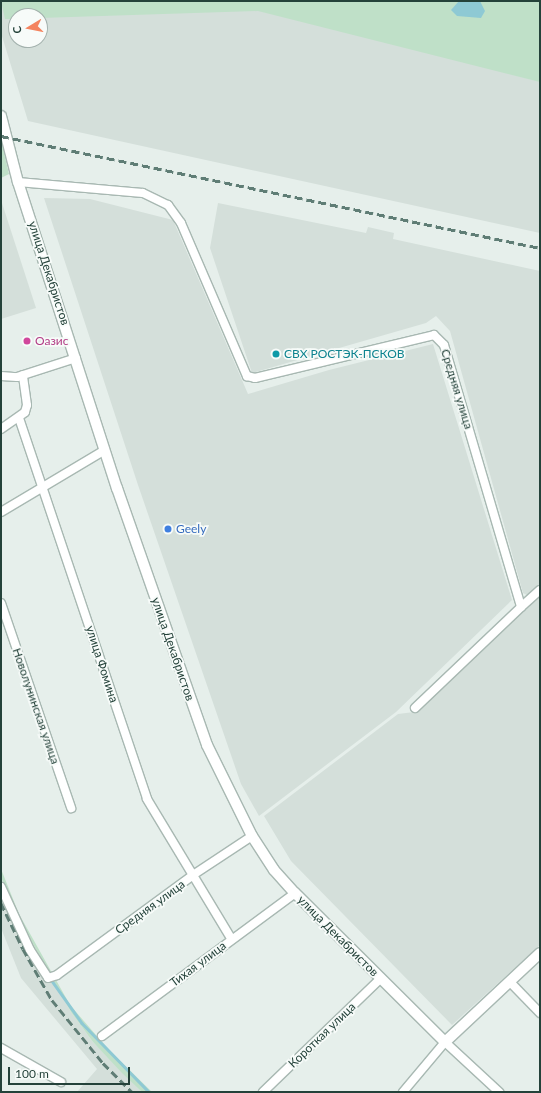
<!DOCTYPE html>
<meta charset="utf-8">
<style>
body{margin:0}
#map{position:relative;width:541px;height:1093px;overflow:hidden;background:#e6efeb;font-family:Lato,sans-serif}
div>[style]{position:absolute}
.built>*{inset:0;background:#d4dfda}
.green>*{inset:0;background:#bfe0c8}
.water>*{inset:0;background:#8ec9d4}
.stream>*{height:2.5px;margin:-1.25px;padding:0 1.25px;transform-origin:1.25px;border-radius:1.25px;background:#8ec9d4}
.roads{filter:drop-shadow(1px 0 #a8b8b2) drop-shadow(-1px 0 #a8b8b2) drop-shadow(0 1px #a8b8b2) drop-shadow(0 -1px #a8b8b2)}
.minor>*{height:8px;margin:-4px;padding:0 4px;transform-origin:4px;border-radius:4px;background:#fff}
.tertiary>*{height:10px;margin:-5px;padding:0 5px;transform-origin:5px;border-radius:5px;background:#fff}
.rail>*{height:2.5px;margin-top:-1.25px;transform-origin:0;background:repeating-linear-gradient(90deg,#5f7d75 0 8px,transparent 0 12px)}
.dots>*{width:11px;height:11px;translate:-50% -50%;box-sizing:border-box;border:2px solid #f7fbf9;border-radius:50%}
span{translate:-50% -50%;white-space:nowrap;text-align:center;line-height:1.15;-webkit-text-stroke:3.5px #f7fbf9;paint-order:stroke}
.street-label{font-size:12px;color:#24423a}
.hotel-label{font-size:12px;color:#b23c85}
.left{translate:0 -50%;text-align:left}
.culture-label{font-size:12px;color:#0d838f}
.shop-label{font-size:12px;color:#366cbe}
.frame{position:absolute;inset:0;border:2px solid #24423a;pointer-events:none}
.north{position:absolute;left:8px;top:8px;width:40px;height:40px;box-sizing:border-box;background:#f7fbf9;border:1px solid #a3b1ad;border-radius:50%;rotate:260deg;font-size:11px;font-weight:700;line-height:16px;text-align:center;color:#24423a}
.north::after{content:'';display:block;margin:auto;width:14px;height:18px;background:#f4845f;clip-path:polygon(50% 0,100% 100%,50% 72%,0 100%)}
.scale{position:absolute;left:8px;top:1067px;width:122px;height:18px;box-sizing:border-box;border:2px solid #24423a;border-top:0;padding-left:5px;font-size:12px;line-height:14px;white-space:nowrap;color:#24423a;-webkit-text-stroke:3px #f7fbf9;paint-order:stroke}
</style>
<div id="map">
<div class="built">
<div style="clip-path:polygon(evenodd,1px 1px,540px 1px,540px 233px,28px 121px,1px 33px,1px 1px,16px 16px,40px 16px,40px 40px,16px 40px,16px 16px)"></div>
<div style="clip-path:polygon(44px 198px,90px 199px,173px 220px,248px 394px,329px 370px,433px 344px,512px 600px,396px 712px,259px 816px,241px 784px,138px 485px)"></div>
<div style="clip-path:polygon(1px 200px,36px 308px,1px 319px)"></div>
<div style="clip-path:polygon(218px 203px,366px 233px,368px 227px,394px 233px,393px 239px,540px 271px,540px 586px,529px 596px,523px 593px,450px 331px,436px 316px,426px 323px,252px 373px,210px 248px)"></div>
<div style="clip-path:polygon(540px 593px,540px 945px,452px 1025px,291px 861px,264px 816px,398px 714px,414px 712px,472px 659px,485px 641px)"></div>
<div style="clip-path:polygon(1px 877px,18px 917px,71px 1012px,93px 1042px,142px 1092px,77px 1092px,97px 1069px,21px 978px,1px 928px)"></div>
</div>
<div class="green">
<div style="clip-path:polygon(1px 1px,540px 1px,540px 82px,258px 11px,40px 18px,16px 16px,16px 19px,5px 19px)"></div>
<div style="clip-path:polygon(1px 139px,9px 174px,1px 178px)"></div>
<div style="clip-path:polygon(1px 869px,19px 914px,70px 1005px,109px 1050px,152px 1092px,142px 1092px,122px 1073px,93px 1042px,71px 1012px,18px 917px,1px 877px)"></div>
</div>
<div class="water">
<div style="clip-path:polygon(459px 1px,480px 1px,485px 11px,481px 18px,457px 16px,451px 10px)"></div>
</div>
<div class="stream">
<div style="left:50px;top:978px;width:55px;rotate:54.6deg"></div>
<div style="left:82px;top:1023px;width:96px;rotate:45.8deg"></div>
</div>
<div class="roads">
<div class="minor">
<div style="left:18px;top:182px;width:125px;rotate:5deg"></div>
<div style="left:143px;top:193px;width:28px;rotate:26deg"></div>
<div style="left:168px;top:205px;width:22px;rotate:54deg"></div>
<div style="left:181px;top:223px;width:167px;rotate:66.7deg"></div>
<div style="left:247px;top:376px;width:8px;rotate:14deg"></div>
<div style="left:255px;top:378px;width:184px;rotate:-13.5deg"></div>
<div style="left:434px;top:335px;width:14px;rotate:45deg"></div>
<div style="left:444px;top:345px;width:273px;rotate:73.6deg"></div>
<div style="left:521px;top:607px;width:25px;rotate:-42deg"></div>
<div style="left:1px;top:376px;width:16px;rotate:4deg"></div>
<div style="left:17px;top:377px;width:62px;rotate:-17.9deg"></div>
<div style="left:19px;top:418px;width:402px;rotate:71.4deg"></div>
<div style="left:147px;top:799px;width:162px;rotate:58.9deg"></div>
<div style="left:1px;top:429px;width:29px;rotate:-35deg"></div>
<div style="left:25px;top:412px;width:7px;rotate:-74deg"></div>
<div style="left:27px;top:405px;width:30px;rotate:-98deg"></div>
<div style="left:1px;top:512px;width:121px;rotate:-30.8deg"></div>
<div style="left:1px;top:603px;width:217px;rotate:71.1deg"></div>
<div style="left:415px;top:708px;width:146px;rotate:-43.6deg"></div>
<div style="left:1px;top:887px;width:69px;rotate:65.3deg"></div>
<div style="left:30px;top:950px;width:33px;rotate:57deg"></div>
<div style="left:48px;top:978px;width:9px;rotate:-18deg"></div>
<div style="left:57px;top:975px;width:169px;rotate:-36.3deg"></div>
<div style="left:193px;top:875px;width:71px;rotate:-33.5deg"></div>
<div style="left:510px;top:982px;width:43px;rotate:45.9deg"></div>
<div style="left:102px;top:1036px;width:240px;rotate:-36.5deg"></div>
<div style="left:1px;top:1048px;width:69px;rotate:29.5deg"></div>
<div style="left:263px;top:1092px;width:164px;rotate:-44deg"></div>
<div style="left:403px;top:1092px;width:65px;rotate:-50deg"></div>
<div style="left:445px;top:1042px;width:74px;rotate:42.8deg"></div>
</div>
<div class="tertiary">
<div style="left:1px;top:116px;width:68px;rotate:75.6deg"></div>
<div style="left:18px;top:182px;width:322px;rotate:72.1deg"></div>
<div style="left:117px;top:488px;width:272px;rotate:70.7deg"></div>
<div style="left:207px;top:745px;width:102px;rotate:63.7deg"></div>
<div style="left:252px;top:836px;width:40px;rotate:57.1deg"></div>
<div style="left:274px;top:870px;width:31px;rotate:48deg"></div>
<div style="left:295px;top:893px;width:211px;rotate:44.8deg"></div>
<div style="left:445px;top:1042px;width:130px;rotate:-43.1deg"></div>
</div>
</div>
<div class="rail">
<div style="left:1px;top:136px;width:551px;rotate:11.74deg"></div>
<div style="left:1px;top:903px;width:51px;rotate:64.4deg"></div>
<div style="left:23px;top:949px;width:59px;rotate:60.4deg"></div>
<div style="left:52px;top:1000px;width:81px;rotate:51deg"></div>
<div style="left:103px;top:1063px;width:41px;rotate:45deg"></div>
</div>
<div class="dots">
<div style="left:27px;top:341px;background:#d1479c"></div>
<div style="left:276px;top:354px;background:#0f9aa8"></div>
<div style="left:168px;top:529px;background:#3f7fe0"></div>
</div>
<div class="street-label">
<span style="left:49px;top:273px;rotate:72deg">улица Декабристов</span>
<span style="left:457px;top:389px;rotate:73deg">Средняя улица</span>
<span style="left:173px;top:649px;rotate:71deg">улица Декабристов</span>
<span style="left:102px;top:664px;rotate:72deg">улица Фомина</span>
<span style="left:36px;top:706px;rotate:71deg">Новолунинская улица</span>
<span style="left:150px;top:907px;rotate:-36deg">Средняя улица</span>
<span style="left:338px;top:936px;rotate:45deg">улица Декабристов</span>
<span style="left:198px;top:964px;rotate:-37deg">Тихая улица</span>
<span style="left:322px;top:1035px;rotate:-44deg">Короткая улица</span>
</div>
<div class="hotel-label">
<span class="left" style="left:35px;top:341px">Оазис</span>
</div>
<div class="culture-label">
<span class="left" style="left:284px;top:354px">СВХ РОСТЭК-ПСКОВ</span>
</div>
<div class="shop-label">
<span class="left" style="left:176px;top:529px">Geely</span>
</div>
<div class="frame"></div>
<div class="north">С</div>
<div class="scale">100 m</div>
</div>
